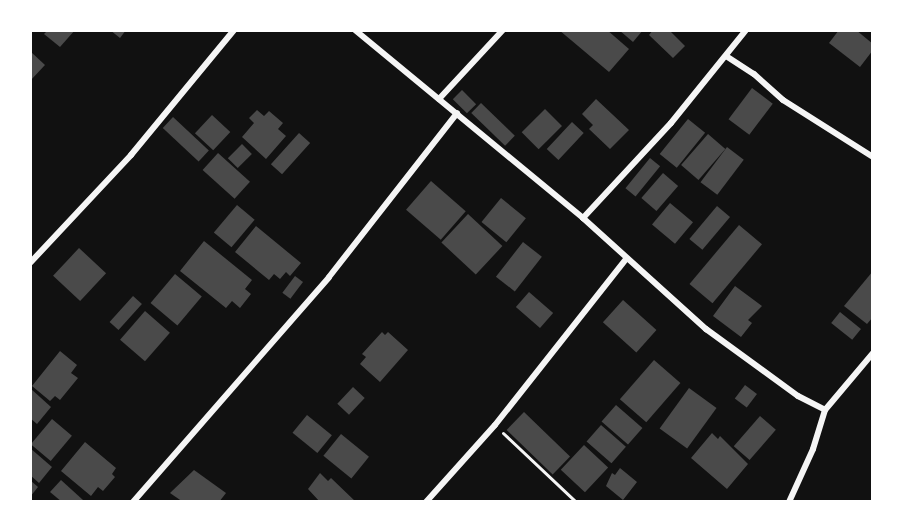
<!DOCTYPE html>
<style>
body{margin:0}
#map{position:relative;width:903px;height:532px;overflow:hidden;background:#111;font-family:"Sofia Sans Condensed",sans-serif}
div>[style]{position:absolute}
.building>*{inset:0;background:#4a4a4a;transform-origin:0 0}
.path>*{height:3px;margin:-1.5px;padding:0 1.5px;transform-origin:1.5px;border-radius:1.5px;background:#f5f5f5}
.minor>*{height:6px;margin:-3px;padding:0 3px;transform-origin:3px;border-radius:3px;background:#f5f5f5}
span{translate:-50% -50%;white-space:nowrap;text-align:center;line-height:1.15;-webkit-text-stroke:4.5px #fff;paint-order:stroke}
.frame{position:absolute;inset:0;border:32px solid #fff;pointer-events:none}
</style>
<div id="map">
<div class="building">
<div style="clip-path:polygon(48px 30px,75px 30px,60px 47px,44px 34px)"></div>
<div style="clip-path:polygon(110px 30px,126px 30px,120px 38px)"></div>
<div style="clip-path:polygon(559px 30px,607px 30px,629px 49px,609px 72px)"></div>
<div style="clip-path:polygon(619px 30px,643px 30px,633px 42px)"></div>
<div style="clip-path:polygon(653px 30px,669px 30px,685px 46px,673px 58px,649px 35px)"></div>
<div style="clip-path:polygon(839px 30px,856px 30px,873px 44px,873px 50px,860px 67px,829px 43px)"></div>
<div style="clip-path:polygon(30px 51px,45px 65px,30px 81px)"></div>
<div style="left:752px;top:88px;width:26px;height:39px;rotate:37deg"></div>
<div style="left:462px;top:90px;width:20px;height:13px;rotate:45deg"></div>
<div style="clip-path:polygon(596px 99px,629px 130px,610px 149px,589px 129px,593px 125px,582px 114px)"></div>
<div style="left:481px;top:103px;width:47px;height:14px;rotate:44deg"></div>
<div style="left:545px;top:109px;width:24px;height:33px;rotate:45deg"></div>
<div style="clip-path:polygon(257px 110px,264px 116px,269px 111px,283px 123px,278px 129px,286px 136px,266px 159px,242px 137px,254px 123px,249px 118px)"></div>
<div style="left:212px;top:115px;width:25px;height:25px;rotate:43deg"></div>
<div style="left:173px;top:117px;width:49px;height:15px;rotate:43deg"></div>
<div style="left:688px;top:119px;width:22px;height:45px;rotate:39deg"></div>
<div style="left:572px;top:122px;width:16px;height:37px;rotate:43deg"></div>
<div style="left:299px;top:133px;width:15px;height:42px;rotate:42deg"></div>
<div style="left:708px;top:134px;width:23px;height:41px;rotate:41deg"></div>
<div style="left:242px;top:144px;width:14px;height:20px;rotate:45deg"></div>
<div style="left:727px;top:147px;width:21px;height:44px;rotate:37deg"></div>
<div style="left:218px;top:153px;width:43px;height:23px;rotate:42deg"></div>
<div style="left:650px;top:158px;width:13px;height:39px;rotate:39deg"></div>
<div style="left:663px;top:173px;width:20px;height:33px;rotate:41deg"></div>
<div style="left:431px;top:181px;width:46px;height:38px;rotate:41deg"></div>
<div style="left:501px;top:198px;width:32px;height:31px;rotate:39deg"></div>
<div style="left:670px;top:203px;width:30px;height:28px;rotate:40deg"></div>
<div style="left:237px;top:205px;width:23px;height:36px;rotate:40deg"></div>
<div style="left:717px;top:206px;width:17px;height:43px;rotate:40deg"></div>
<div style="left:468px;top:214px;width:47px;height:39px;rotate:43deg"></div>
<div style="left:739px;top:225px;width:30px;height:77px;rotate:40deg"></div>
<div style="clip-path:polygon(256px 226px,301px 263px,290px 276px,286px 272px,280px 279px,274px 274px,269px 280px,235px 252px)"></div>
<div style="clip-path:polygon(204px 241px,252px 280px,245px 289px,251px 294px,240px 308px,232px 301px,226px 308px,180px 271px)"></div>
<div style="left:523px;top:242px;width:24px;height:44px;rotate:38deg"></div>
<div style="left:79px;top:248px;width:37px;height:38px;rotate:43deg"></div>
<div style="clip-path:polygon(873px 271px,873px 317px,867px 324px,844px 306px)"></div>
<div style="left:175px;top:274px;width:35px;height:38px;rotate:40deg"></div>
<div style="left:295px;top:276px;width:10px;height:21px;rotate:37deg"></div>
<div style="clip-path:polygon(735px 286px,762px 306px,748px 320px,752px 323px,741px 337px,713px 316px)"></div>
<div style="left:529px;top:292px;width:32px;height:20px;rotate:41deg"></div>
<div style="left:133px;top:296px;width:12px;height:35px;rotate:42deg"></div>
<div style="left:623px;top:300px;width:45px;height:30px;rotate:42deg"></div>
<div style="left:145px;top:311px;width:33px;height:38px;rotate:41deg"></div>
<div style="left:840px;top:312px;width:27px;height:14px;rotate:39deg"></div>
<div style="clip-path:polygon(382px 332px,385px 335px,388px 332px,408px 350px,380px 382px,360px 364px,366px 357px,362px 354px)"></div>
<div style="clip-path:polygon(60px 351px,77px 365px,71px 373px,78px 378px,60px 400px,55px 396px,50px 401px,32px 386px)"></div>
<div style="left:654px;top:360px;width:35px;height:52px;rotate:41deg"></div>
<div style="left:745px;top:385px;width:15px;height:17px;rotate:37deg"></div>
<div style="left:353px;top:387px;width:16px;height:23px;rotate:43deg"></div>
<div style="clip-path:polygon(30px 388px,51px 407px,37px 424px,30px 418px)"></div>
<div style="left:689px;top:388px;width:34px;height:50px;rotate:36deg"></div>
<div style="left:616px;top:405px;width:35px;height:22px;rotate:41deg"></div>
<div style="left:524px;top:412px;width:64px;height:25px;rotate:44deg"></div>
<div style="left:307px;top:415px;width:32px;height:23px;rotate:39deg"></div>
<div style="left:760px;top:416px;width:21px;height:40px;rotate:41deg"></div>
<div style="left:52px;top:419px;width:26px;height:33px;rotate:40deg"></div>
<div style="left:601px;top:425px;width:33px;height:22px;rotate:41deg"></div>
<div style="clip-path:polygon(712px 433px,718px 439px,720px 436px,748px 464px,727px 489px,691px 458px)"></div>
<div style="left:341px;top:434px;width:36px;height:28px;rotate:39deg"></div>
<div style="clip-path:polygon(85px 442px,116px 468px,112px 474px,115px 477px,103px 491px,98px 487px,91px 496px,61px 471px)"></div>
<div style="left:584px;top:445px;width:33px;height:34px;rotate:43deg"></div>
<div style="clip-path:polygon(30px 448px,52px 467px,39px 483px,30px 475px)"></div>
<div style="clip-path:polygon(620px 468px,637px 482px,623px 500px,606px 486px,612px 473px,615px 475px)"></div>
<div style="clip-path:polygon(194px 470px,226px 493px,219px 502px,183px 502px,170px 493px)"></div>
<div style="clip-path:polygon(320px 473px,328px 481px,331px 478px,356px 502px,320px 502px,308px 489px)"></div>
<div style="clip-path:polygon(30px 480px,38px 487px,30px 497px)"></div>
<div style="clip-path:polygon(61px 480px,83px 500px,81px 502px,62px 502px,50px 492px)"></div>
</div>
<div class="path">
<div style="left:503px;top:433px;width:100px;rotate:43.4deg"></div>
</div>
<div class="minor">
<div style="left:355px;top:30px;width:296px;rotate:39.5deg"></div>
<div style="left:583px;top:218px;width:166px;rotate:42.1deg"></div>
<div style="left:706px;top:329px;width:114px;rotate:36.1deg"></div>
<div style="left:798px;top:396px;width:30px;rotate:27deg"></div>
<div style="left:726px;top:56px;width:33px;rotate:33deg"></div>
<div style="left:754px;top:74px;width:39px;rotate:42deg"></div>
<div style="left:783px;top:100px;width:107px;rotate:32.3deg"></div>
<div style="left:439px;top:99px;width:94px;rotate:-47.2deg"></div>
<div style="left:583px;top:218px;width:129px;rotate:-47.2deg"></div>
<div style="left:671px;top:123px;width:119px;rotate:-51.1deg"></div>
<div style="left:30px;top:263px;width:148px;rotate:-46.9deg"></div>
<div style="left:131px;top:155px;width:162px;rotate:-50.5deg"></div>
<div style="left:133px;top:502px;width:298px;rotate:-48.9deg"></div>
<div style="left:329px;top:277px;width:208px;rotate:-52deg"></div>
<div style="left:426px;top:502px;width:103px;rotate:-48.1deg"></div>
<div style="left:495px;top:425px;width:211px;rotate:-51.7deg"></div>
<div style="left:789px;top:502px;width:58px;rotate:-65.6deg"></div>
<div style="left:813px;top:449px;width:41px;rotate:-72.9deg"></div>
<div style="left:825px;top:410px;width:75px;rotate:-49.9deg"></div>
</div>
<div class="frame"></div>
</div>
